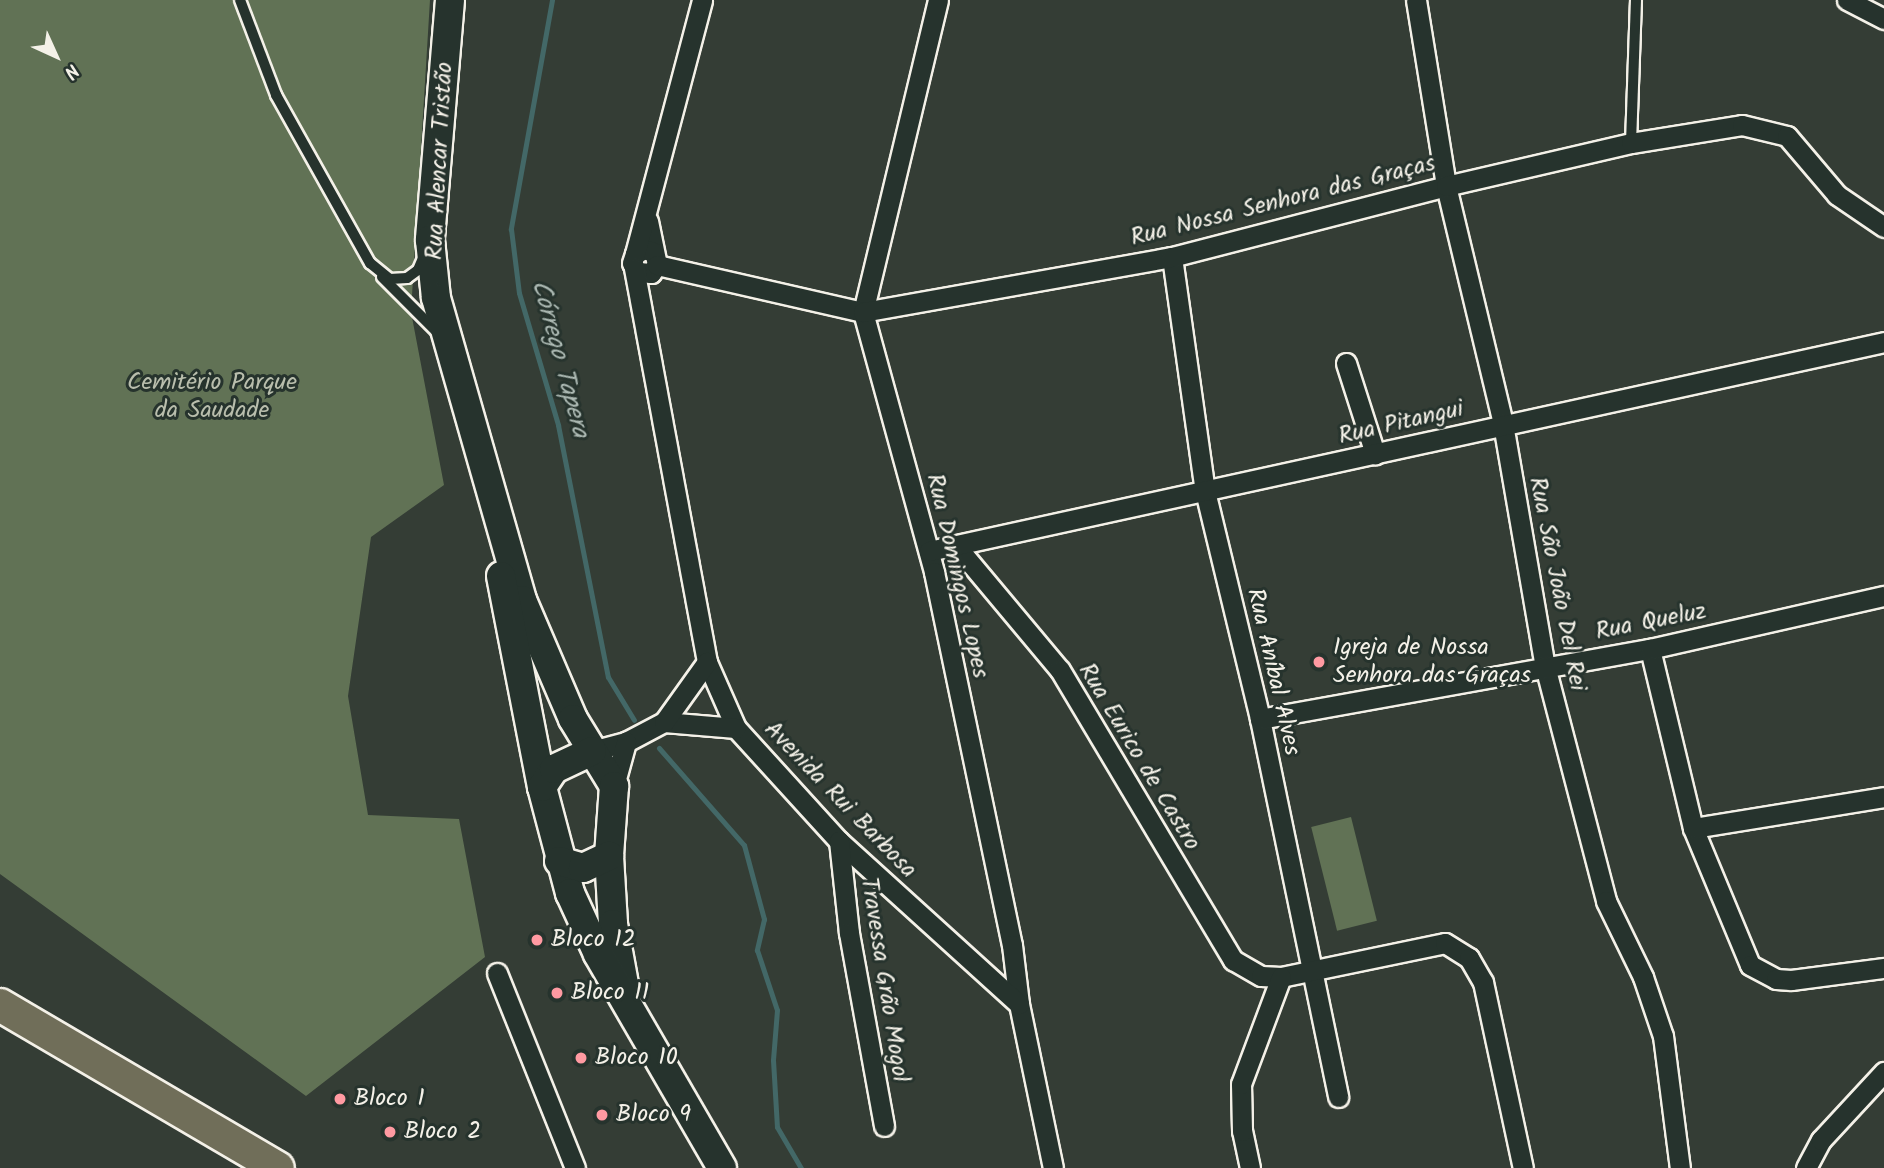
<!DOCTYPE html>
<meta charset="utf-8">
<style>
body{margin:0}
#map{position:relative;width:1884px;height:1168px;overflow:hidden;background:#343d35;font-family:Kalam,sans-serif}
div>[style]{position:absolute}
.green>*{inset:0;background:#617255;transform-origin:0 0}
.stream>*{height:5px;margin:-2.5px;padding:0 2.5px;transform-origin:2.5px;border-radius:2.5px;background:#436867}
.roads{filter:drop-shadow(2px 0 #f4f1e8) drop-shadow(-2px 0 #f4f1e8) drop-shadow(0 2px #f4f1e8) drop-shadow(0 -2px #f4f1e8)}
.lane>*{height:10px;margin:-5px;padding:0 5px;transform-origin:5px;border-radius:5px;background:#26332d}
.street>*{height:19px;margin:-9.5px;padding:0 9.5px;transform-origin:9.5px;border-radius:9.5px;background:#26332d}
.secondary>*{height:28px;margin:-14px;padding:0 14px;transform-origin:14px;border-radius:14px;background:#26332d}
.primary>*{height:32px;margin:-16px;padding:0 16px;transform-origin:16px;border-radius:16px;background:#706e59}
.dots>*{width:19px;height:19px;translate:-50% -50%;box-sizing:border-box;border:4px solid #26332d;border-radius:50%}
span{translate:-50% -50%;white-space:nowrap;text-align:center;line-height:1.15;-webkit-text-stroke:6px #26332d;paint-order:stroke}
.street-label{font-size:24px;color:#f4f1e8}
.park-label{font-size:24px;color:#b9bead}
.poi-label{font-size:24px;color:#f4f1e8}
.left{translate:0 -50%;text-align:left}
.water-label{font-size:26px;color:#adbab4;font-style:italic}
.north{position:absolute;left:21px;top:21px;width:70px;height:70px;-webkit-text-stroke:5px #26332d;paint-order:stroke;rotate:135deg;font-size:19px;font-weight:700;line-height:28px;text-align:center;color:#f4f1e8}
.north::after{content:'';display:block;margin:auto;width:24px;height:32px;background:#f4f1e8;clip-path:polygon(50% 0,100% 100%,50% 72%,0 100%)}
</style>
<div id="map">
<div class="green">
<div style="clip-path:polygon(0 0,430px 0,411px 312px,444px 485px,371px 537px,348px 696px,368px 815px,459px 819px,485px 957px,306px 1096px,0 874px)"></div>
<div style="left:1351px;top:817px;width:107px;height:41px;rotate:76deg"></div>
</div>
<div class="stream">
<div style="left:552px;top:0;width:233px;rotate:100.2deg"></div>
<div style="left:511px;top:229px;width:64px;rotate:82.9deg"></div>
<div style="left:519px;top:293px;width:138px;rotate:73.5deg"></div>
<div style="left:558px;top:425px;width:257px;rotate:78.8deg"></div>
<div style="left:608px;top:677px;width:50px;rotate:58.8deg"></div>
<div style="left:659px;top:748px;width:129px;rotate:48.8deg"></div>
<div style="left:744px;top:845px;width:77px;rotate:74.9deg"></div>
<div style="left:764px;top:919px;width:32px;rotate:103deg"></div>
<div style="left:757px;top:950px;width:63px;rotate:71.6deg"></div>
<div style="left:777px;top:1010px;width:50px;rotate:94.6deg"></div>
<div style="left:773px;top:1060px;width:67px;rotate:86.6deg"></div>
<div style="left:777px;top:1127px;width:48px;rotate:59.7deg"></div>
</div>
<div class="roads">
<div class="lane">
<div style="left:240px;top:0;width:102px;rotate:69.2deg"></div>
<div style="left:276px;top:95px;width:193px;rotate:60.8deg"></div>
<div style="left:370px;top:263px;width:26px;rotate:39deg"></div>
<div style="left:390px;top:279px;width:17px;rotate:-3deg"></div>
<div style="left:407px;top:278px;width:14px;rotate:-36deg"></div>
<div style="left:418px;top:270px;width:13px;rotate:-67deg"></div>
<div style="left:1631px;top:143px;width:143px;rotate:-88deg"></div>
<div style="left:382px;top:277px;width:79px;rotate:45deg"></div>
</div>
<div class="street">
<div style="left:938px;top:0;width:321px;rotate:103.5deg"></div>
<div style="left:863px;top:312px;width:270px;rotate:74.7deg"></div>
<div style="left:934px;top:572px;width:381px;rotate:78.2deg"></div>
<div style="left:1012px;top:945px;width:59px;rotate:83.2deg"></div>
<div style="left:1019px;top:1004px;width:167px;rotate:78.3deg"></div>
<div style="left:1416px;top:0;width:188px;rotate:80.8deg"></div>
<div style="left:1446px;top:186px;width:245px;rotate:76.5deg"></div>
<div style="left:1503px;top:424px;width:246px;rotate:80.2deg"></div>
<div style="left:1545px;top:666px;width:243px;rotate:75.4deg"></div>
<div style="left:1606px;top:901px;width:85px;rotate:64deg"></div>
<div style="left:1643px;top:977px;width:62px;rotate:71.3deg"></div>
<div style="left:1663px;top:1036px;width:133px;rotate:82.7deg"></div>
<div style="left:1847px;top:0;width:42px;rotate:27.2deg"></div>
<div style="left:648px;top:221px;width:45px;rotate:78.4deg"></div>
<div style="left:657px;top:265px;width:10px;rotate:127deg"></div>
<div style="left:651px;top:273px;width:14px;rotate:-176deg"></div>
<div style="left:637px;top:272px;width:10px;rotate:-119deg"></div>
<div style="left:632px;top:263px;width:9px;rotate:-72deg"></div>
<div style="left:635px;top:254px;width:10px;rotate:-29deg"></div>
<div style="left:644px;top:249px;width:9px;rotate:18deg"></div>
<div style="left:635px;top:254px;width:263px;rotate:-75.2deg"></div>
<div style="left:1172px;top:257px;width:236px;rotate:82deg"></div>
<div style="left:1205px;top:491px;width:235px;rotate:76.4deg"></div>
<div style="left:1260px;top:719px;width:386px;rotate:78.3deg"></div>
<div style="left:657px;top:265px;width:211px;rotate:12.9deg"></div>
<div style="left:863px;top:312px;width:314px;rotate:-10.1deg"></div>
<div style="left:1172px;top:257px;width:283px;rotate:-14.5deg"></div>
<div style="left:1446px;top:186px;width:190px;rotate:-13.1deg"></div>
<div style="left:1631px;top:143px;width:112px;rotate:-9.2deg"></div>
<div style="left:1742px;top:125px;width:46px;rotate:13.7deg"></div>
<div style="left:1787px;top:136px;width:77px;rotate:49.7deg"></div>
<div style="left:1837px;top:195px;width:57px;rotate:34.2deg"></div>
<div style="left:634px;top:268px;width:401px;rotate:79.5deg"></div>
<div style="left:707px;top:662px;width:72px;rotate:66.3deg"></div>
<div style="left:736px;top:728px;width:153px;rotate:47.7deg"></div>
<div style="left:839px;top:841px;width:243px;rotate:42.2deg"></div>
<div style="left:1346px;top:363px;width:96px;rotate:72.3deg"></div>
<div style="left:957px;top:547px;width:160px;rotate:50.1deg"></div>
<div style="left:1060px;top:670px;width:338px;rotate:59.2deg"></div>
<div style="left:1233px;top:960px;width:32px;rotate:30deg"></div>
<div style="left:1261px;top:976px;width:20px;rotate:3deg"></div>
<div style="left:1281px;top:977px;width:167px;rotate:-11.7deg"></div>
<div style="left:1445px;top:943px;width:28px;rotate:32deg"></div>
<div style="left:1469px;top:958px;width:28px;rotate:60deg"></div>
<div style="left:1483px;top:982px;width:190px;rotate:77.9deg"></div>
<div style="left:929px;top:551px;width:978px;rotate:-12.34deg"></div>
<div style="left:1650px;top:649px;width:184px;rotate:76.5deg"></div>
<div style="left:1693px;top:828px;width:148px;rotate:67.4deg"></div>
<div style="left:1750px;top:965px;width:30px;rotate:28deg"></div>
<div style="left:1776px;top:979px;width:15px;rotate:4deg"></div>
<div style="left:1791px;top:980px;width:94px;rotate:-7.4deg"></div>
<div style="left:1260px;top:719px;width:396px;rotate:-10.2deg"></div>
<div style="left:1650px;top:649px;width:240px;rotate:-12.8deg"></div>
<div style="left:664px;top:722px;width:72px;rotate:4.8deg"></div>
<div style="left:592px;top:751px;width:35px;rotate:-15deg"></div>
<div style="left:626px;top:742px;width:43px;rotate:-27.8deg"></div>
<div style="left:664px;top:722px;width:74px;rotate:-54.4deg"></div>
<div style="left:614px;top:786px;width:46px;rotate:-74.7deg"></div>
<div style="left:1693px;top:828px;width:193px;rotate:-9.2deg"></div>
<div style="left:839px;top:841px;width:93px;rotate:83.8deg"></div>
<div style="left:849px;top:933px;width:196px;rotate:79.7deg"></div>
<div style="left:497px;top:973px;width:210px;rotate:68.2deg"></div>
<div style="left:1250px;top:1168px;width:38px;rotate:-102deg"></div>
<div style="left:1242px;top:1131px;width:47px;rotate:-91.2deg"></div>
<div style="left:1241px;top:1084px;width:114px;rotate:-69.5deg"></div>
<div style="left:1806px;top:1168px;width:32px;rotate:-62deg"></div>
<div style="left:1821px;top:1140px;width:93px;rotate:-47.2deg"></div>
</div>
<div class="secondary">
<div style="left:450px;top:0;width:241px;rotate:94.8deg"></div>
<div style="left:430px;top:240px;width:58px;rotate:84.1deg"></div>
<div style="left:436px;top:298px;width:314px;rotate:74.1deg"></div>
<div style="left:522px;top:600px;width:129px;rotate:66.8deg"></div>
<div style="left:573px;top:719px;width:79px;rotate:58.5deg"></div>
<div style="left:614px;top:786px;width:70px;rotate:94.1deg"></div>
<div style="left:609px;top:856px;width:68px;rotate:86.6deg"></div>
<div style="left:613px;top:924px;width:72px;rotate:79.6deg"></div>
<div style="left:501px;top:576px;width:215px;rotate:79deg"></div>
<div style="left:542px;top:787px;width:110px;rotate:75.2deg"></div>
<div style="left:570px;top:893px;width:67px;rotate:65.3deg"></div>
<div style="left:598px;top:954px;width:247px;rotate:59.9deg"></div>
<div style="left:542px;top:787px;width:22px;rotate:-56deg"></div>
<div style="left:554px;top:769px;width:42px;rotate:-25.3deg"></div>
<div style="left:559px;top:861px;width:25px;rotate:16deg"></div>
<div style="left:583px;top:868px;width:29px;rotate:-25deg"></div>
</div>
<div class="primary">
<div style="left:0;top:1005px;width:322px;rotate:30.4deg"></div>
</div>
</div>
<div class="dots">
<div style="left:1319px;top:662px;background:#ff9aa2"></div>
<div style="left:537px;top:940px;background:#ff9aa2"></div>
<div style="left:557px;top:993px;background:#ff9aa2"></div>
<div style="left:581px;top:1058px;background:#ff9aa2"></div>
<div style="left:340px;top:1099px;background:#ff9aa2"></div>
<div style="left:602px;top:1115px;background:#ff9aa2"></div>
<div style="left:390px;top:1132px;background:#ff9aa2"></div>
</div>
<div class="street-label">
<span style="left:440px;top:161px;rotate:-87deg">Rua Alencar Tristão</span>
<span style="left:1283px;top:201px;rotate:-14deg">Rua Nossa Senhora das Graças</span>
<span style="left:1401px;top:423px;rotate:-13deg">Rua Pitangui</span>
<span style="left:957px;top:576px;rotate:77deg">Rua Domingos Lopes</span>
<span style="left:1557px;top:584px;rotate:79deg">Rua São João Del Rei</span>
<span style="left:1651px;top:622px;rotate:-11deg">Rua Queluz</span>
<span style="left:1273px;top:672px;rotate:77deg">Rua Aníbal Alves</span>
<span style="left:1139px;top:757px;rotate:59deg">Rua Eurico de Castro</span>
<span style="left:840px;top:800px;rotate:46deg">Avenida Rui Barbosa</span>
<span style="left:884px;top:980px;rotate:81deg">Travessa Grão Mogol</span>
</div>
<div class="park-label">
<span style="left:212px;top:397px">Cemitério Parque<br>da Saudade</span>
</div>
<div class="poi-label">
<span class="left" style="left:1333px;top:662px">Igreja de Nossa<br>Senhora das Graças</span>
<span class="left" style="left:551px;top:940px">Bloco 12</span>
<span class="left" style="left:571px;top:993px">Bloco 11</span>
<span class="left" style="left:595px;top:1058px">Bloco 10</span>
<span class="left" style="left:354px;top:1099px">Bloco 1</span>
<span class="left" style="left:616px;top:1115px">Bloco 9</span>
<span class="left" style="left:404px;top:1132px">Bloco 2</span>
</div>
<div class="water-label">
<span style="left:559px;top:359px;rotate:75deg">Córrego Tapera</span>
</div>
<div class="north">N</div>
</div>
